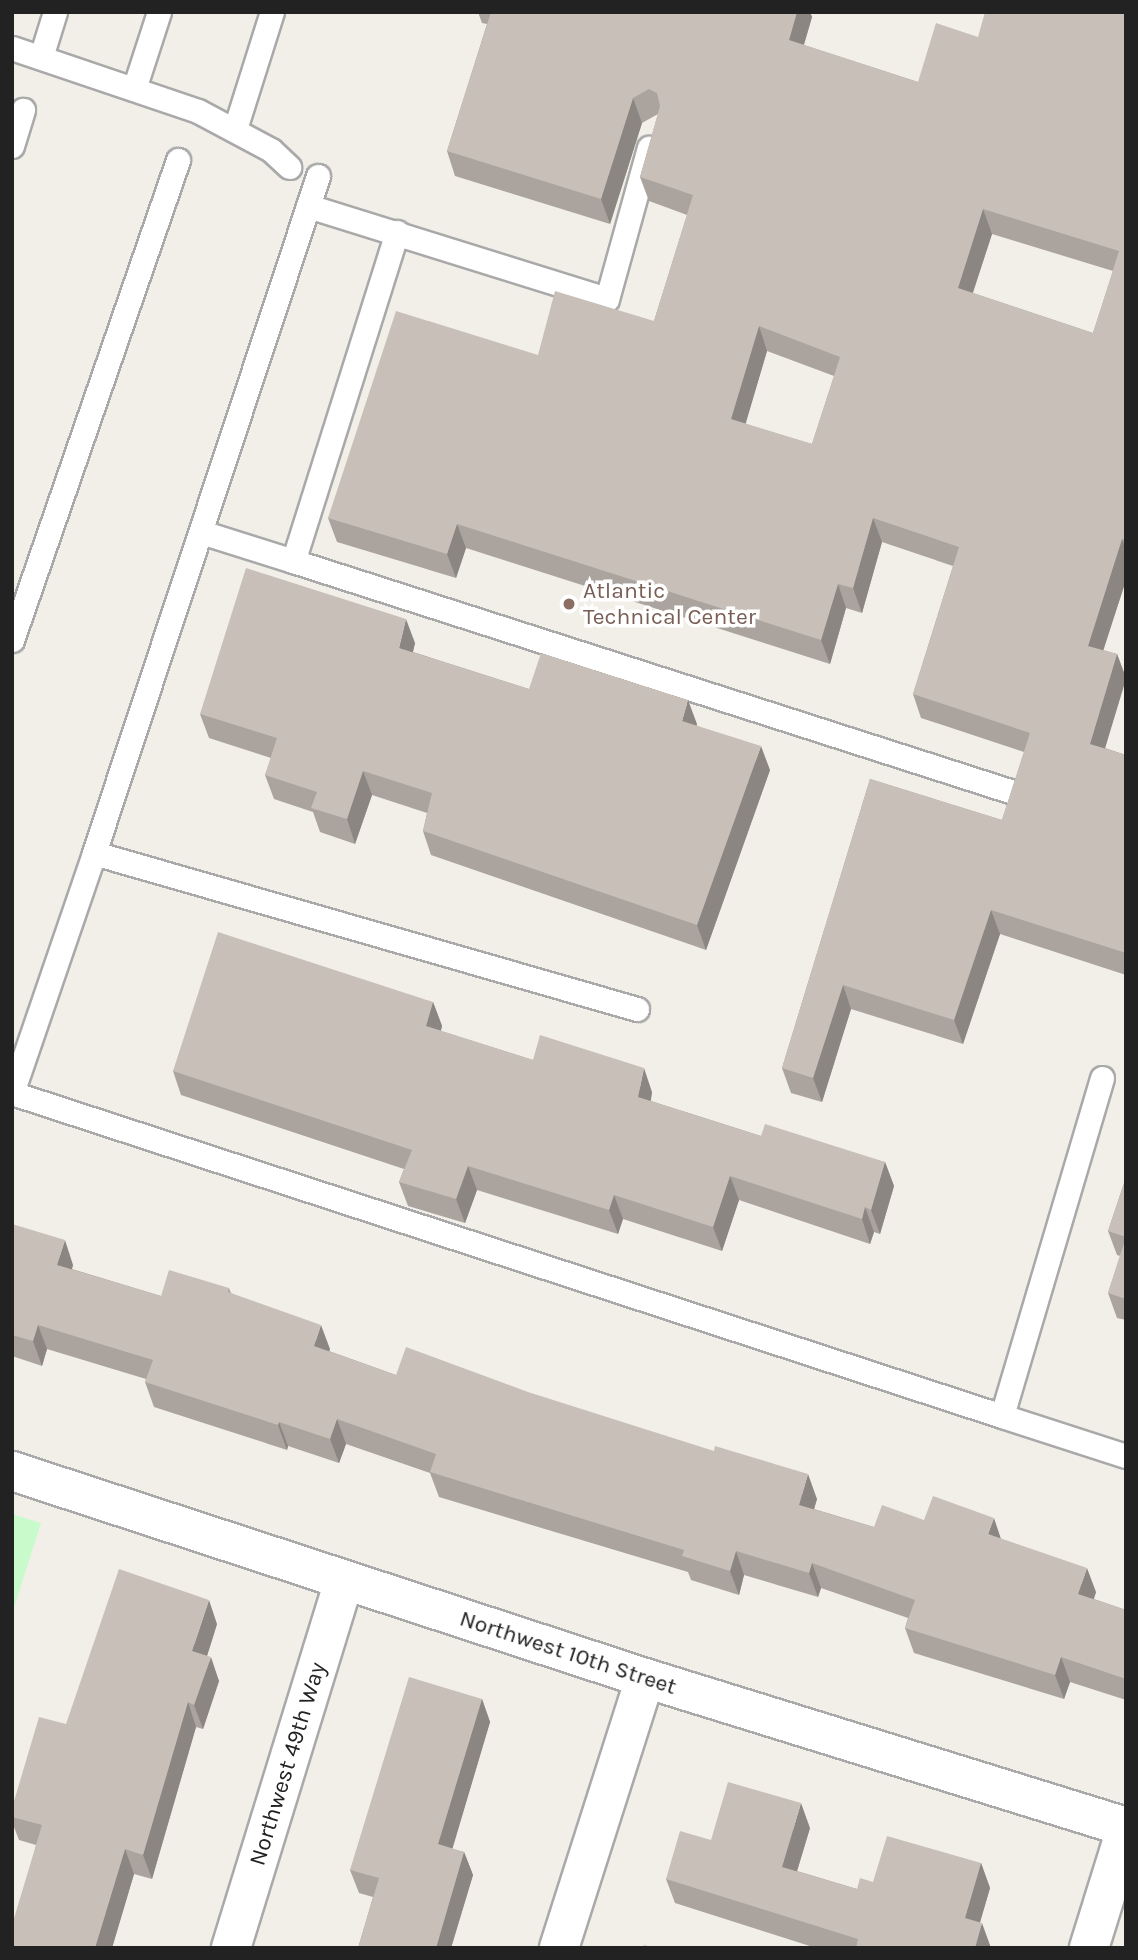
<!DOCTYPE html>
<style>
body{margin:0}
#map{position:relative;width:1138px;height:1960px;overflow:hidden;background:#f2efe9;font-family:Karla,sans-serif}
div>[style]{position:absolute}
.park>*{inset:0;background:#c8facc}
.roads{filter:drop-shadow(2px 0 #a9a9a9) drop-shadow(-2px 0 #a9a9a9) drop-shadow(0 2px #a9a9a9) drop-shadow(0 -2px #a9a9a9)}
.lane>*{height:23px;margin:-11.5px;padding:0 11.5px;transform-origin:11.5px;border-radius:11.5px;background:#fff}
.street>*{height:38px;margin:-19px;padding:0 19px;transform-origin:19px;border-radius:19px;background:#fff}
.wall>*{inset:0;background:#aba49e}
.shaded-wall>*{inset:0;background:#8b8681}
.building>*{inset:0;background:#c7bfb8}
.dots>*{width:19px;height:19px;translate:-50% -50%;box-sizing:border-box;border:4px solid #fff;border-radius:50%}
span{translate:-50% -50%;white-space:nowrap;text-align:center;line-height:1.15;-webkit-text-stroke:7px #fff;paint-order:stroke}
.education-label{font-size:23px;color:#785e54}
.left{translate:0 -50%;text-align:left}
.street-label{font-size:23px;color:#222}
.frame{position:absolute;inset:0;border:14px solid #222;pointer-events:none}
</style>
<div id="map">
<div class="park">
<div style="clip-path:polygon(12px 1514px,41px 1523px,12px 1614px)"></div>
</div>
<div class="roads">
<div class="lane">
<div style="left:12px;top:48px;width:196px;rotate:18.7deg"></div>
<div style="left:198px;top:111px;width:83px;rotate:28.1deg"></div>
<div style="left:271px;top:150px;width:25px;rotate:43deg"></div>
<div style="left:41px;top:57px;width:47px;rotate:-72.7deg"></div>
<div style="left:134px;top:89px;width:81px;rotate:-72deg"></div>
<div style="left:235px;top:129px;width:123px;rotate:-72.5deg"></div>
<div style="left:12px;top:146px;width:38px;rotate:-73deg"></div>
<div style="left:318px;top:176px;width:713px;rotate:108.31deg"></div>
<div style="left:94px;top:853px;width:565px;rotate:16.03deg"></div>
<div style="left:308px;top:206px;width:313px;rotate:17.3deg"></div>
<div style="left:607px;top:299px;width:157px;rotate:-74.5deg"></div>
<div style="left:397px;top:232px;width:345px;rotate:107.5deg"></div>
<div style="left:293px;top:561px;width:753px;rotate:17.79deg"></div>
<div style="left:201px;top:532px;width:96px;rotate:17.5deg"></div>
<div style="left:12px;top:640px;width:508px;rotate:-70.92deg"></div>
<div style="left:1102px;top:1078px;width:352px;rotate:106.5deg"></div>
<div style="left:1002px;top:1416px;width:130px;rotate:17.9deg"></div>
<div style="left:12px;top:1093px;width:1041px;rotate:18.07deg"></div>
<div style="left:12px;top:1093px;width:254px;rotate:-71.1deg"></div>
</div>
<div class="street">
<div style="left:12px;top:1471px;width:666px;rotate:18.11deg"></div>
<div style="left:645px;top:1678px;width:504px;rotate:17.21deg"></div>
<div style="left:231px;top:1948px;width:384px;rotate:-72.9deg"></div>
<div style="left:559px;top:1948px;width:283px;rotate:-72.3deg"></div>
<div style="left:1089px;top:1948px;width:125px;rotate:-72.7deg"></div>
</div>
</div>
<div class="wall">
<div style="clip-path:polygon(evenodd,478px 12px,810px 12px,812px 17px,804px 45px,918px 82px,978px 37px,1126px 12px,1126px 580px,1103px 650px,1117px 654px,1126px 677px,1105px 748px,1126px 755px,1126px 975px,1000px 934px,963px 1044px,851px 1009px,822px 1102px,791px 1093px,782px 1068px,870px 779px,1002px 820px,1024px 752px,921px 718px,913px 694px,953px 566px,882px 542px,862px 613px,846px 608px,830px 664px,466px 548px,456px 578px,337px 542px,328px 518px,538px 355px,654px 321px,687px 215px,649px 201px,640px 177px,658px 114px,642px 123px,610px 224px,455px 176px,447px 151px,487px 24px,482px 23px,478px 12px,992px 234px,1113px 271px,1093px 333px,973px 293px,992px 234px,478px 12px,767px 351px,834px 376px,812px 444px,745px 424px,767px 351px)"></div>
<div style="clip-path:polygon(415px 643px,413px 652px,529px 689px,697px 724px,696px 725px,770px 770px,706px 950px,431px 855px,423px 831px,427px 813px,372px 795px,355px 844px,320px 832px,313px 812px,274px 799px,265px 775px,271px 758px,209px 738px,200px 714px)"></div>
<div style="clip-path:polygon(433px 1002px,442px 1026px,441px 1031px,533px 1060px,652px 1092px,651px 1101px,761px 1136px,885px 1162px,894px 1186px,880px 1234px,874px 1232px,870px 1244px,739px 1200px,722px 1251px,623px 1219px,618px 1234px,477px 1190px,465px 1223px,408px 1206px,399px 1182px,404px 1169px,181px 1095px,173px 1071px)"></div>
<div style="clip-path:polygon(1126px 1177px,1126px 1320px,1117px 1318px,1108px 1293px,1120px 1256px,1117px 1255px,1108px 1231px)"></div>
<div style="clip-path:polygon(12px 1224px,73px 1265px,72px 1269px,161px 1296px,229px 1288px,231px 1293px,330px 1349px,329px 1351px,396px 1375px,817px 1499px,814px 1509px,874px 1527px,924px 1520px,1001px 1539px,1096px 1592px,1094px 1599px,1126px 1610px,1126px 1700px,1070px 1682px,1064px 1699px,914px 1653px,905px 1628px,908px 1618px,821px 1588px,818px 1597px,744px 1575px,739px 1595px,691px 1580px,688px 1572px,439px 1497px,430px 1473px,346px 1444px,339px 1463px,288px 1446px,287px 1450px,154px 1407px,145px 1382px,146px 1379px,47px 1349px,42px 1366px,12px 1356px)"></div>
<div style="clip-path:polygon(217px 1624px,207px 1656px,219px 1681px,203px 1729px,196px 1727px,152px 1879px,134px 1874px,112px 1948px,12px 1948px,36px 1845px,19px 1840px,12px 1822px,12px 1808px)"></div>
<div style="clip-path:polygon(482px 1699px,490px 1722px,452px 1849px,464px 1852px,473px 1875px,451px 1948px,358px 1948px,373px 1897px,359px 1893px,350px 1870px)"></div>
<div style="clip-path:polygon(810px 1828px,797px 1871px,857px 1889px,873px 1882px,981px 1863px,990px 1888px,980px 1922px,991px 1948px,816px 1948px,675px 1903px,666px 1879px,711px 1840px)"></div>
</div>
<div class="shaded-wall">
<div style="clip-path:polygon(797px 12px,810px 12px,812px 17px,798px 64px,789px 40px)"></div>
<div style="clip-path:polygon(633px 98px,642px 123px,610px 224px,601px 199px)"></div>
<div style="clip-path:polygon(983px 209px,992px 234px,966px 313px,958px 288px)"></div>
<div style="clip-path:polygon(759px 326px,767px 351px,740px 443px,731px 419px)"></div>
<div style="clip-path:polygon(873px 518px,882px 542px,862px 613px,853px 588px)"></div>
<div style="clip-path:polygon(457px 524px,466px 548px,456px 578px,447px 554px)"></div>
<div style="clip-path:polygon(1122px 539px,1126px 549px,1126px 580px,1097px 670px,1088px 646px)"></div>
<div style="clip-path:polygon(838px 584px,846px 608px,830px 664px,821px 640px)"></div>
<div style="clip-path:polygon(406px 619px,415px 643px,408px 672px,399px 648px)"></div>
<div style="clip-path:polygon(1117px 654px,1126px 679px,1099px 768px,1090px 744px)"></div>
<div style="clip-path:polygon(688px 700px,697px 724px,690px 745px,682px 721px)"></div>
<div style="clip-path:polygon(761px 746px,770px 770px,706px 950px,697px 925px)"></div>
<div style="clip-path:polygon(363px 771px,372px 795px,355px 844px,347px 819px)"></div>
<div style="clip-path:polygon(991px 910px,1000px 934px,963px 1044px,954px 1020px)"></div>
<div style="clip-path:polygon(843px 985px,851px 1009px,822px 1102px,813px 1078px)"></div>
<div style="clip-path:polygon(433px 1002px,442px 1026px,435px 1051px,426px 1026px)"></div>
<div style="clip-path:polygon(644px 1068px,652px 1092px,647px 1121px,638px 1097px)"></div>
<div style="clip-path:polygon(885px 1162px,894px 1186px,880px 1234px,871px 1210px)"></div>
<div style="clip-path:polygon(468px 1166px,477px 1190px,465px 1223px,456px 1199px)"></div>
<div style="clip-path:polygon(730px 1176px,739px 1200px,722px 1251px,713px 1227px)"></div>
<div style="clip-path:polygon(614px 1195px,623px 1219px,618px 1234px,609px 1210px)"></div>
<div style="clip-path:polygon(865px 1207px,874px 1232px,870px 1244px,862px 1219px)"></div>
<div style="clip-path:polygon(65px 1240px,73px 1265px,66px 1289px,57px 1265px)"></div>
<div style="clip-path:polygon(38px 1325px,47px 1349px,42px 1366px,33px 1341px)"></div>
<div style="clip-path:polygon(321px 1325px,330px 1349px,323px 1370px,314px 1346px)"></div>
<div style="clip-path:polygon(337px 1419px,346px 1444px,339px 1463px,330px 1439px)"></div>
<div style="clip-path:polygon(279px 1422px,288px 1446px,287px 1450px,278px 1425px)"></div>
<div style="clip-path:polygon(808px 1474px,817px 1499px,808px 1529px,799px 1505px)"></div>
<div style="clip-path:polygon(994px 1518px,1002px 1542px,988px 1534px)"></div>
<div style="clip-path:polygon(736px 1551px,744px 1575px,739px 1595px,730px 1571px)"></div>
<div style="clip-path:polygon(812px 1563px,821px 1588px,818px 1597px,809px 1573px)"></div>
<div style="clip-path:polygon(1087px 1568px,1096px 1592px,1087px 1618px,1078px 1594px)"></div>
<div style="clip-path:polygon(209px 1600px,217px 1624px,201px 1675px,192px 1651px)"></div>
<div style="clip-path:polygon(211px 1657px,219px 1681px,203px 1729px,194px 1705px)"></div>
<div style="clip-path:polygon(1061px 1657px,1070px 1682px,1064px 1699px,1055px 1675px)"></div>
<div style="clip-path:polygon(482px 1699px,490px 1722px,447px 1867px,438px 1844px)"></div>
<div style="clip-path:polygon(188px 1702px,196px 1727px,152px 1879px,143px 1855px)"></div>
<div style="clip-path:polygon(801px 1803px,810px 1828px,791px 1891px,782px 1867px)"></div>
<div style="clip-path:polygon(125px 1849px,134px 1874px,112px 1948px,95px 1948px)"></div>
<div style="clip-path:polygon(464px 1852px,473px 1875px,451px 1948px,436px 1948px)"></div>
<div style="clip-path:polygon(981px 1863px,990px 1888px,974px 1943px,965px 1918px)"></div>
<div style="clip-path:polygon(982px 1923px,991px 1948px,975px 1948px)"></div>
</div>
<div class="building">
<div style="clip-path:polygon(evenodd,491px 12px,797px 12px,789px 40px,918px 82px,936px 23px,978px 37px,985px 12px,1126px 12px,1126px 540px,1122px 539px,1088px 646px,1117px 654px,1090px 744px,1126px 755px,1126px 953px,991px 910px,954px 1020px,843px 985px,813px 1078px,782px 1068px,870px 779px,1002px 820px,1030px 733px,913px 694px,959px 547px,873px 518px,853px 588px,838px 584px,821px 640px,457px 524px,447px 554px,328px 518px,396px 311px,538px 355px,555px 291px,654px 321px,693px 195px,640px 177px,660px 106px,657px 93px,649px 89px,633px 98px,601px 199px,447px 151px,491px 12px,983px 209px,1119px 251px,1093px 333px,958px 288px,983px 209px,491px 12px,759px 326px,840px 357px,812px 444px,731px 419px,759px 326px)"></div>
<div style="clip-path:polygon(246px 568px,406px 619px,399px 648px,529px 689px,541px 653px,688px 700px,682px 721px,761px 746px,697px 925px,423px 831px,432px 793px,363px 771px,347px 819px,311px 808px,317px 792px,265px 775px,277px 738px,200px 714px)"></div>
<div style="clip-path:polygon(218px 932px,433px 1002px,426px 1026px,533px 1060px,540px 1035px,644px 1068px,638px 1097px,761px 1136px,765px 1124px,885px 1162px,871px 1210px,865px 1207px,862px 1219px,730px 1176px,713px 1227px,614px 1195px,609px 1210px,468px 1166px,456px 1199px,399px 1182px,412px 1150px,173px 1071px)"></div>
<div style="clip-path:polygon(1126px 1177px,1126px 1299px,1108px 1293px,1126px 1237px,1108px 1231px)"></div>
<div style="clip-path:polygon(12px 1224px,65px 1240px,57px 1265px,161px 1296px,169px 1270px,229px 1288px,228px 1292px,321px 1325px,314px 1346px,396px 1375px,406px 1347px,528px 1392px,714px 1451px,715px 1446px,808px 1474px,799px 1505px,874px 1527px,882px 1505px,924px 1520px,933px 1496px,994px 1518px,988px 1534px,1087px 1568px,1078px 1594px,1126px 1610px,1126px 1679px,1061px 1657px,1055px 1675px,905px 1628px,915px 1600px,812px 1563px,809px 1573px,736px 1551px,730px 1571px,682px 1556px,684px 1550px,430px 1472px,436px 1454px,337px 1419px,330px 1439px,279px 1422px,278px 1425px,145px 1382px,153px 1360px,38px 1325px,33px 1341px,12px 1335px)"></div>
<div style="clip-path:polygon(119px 1569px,209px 1600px,192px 1651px,211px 1657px,194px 1705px,188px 1702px,143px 1855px,125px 1849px,95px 1948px,12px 1948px,12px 1925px,42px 1825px,12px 1817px,12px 1808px,39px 1717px,66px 1724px)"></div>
<div style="clip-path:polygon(409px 1677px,482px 1699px,438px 1844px,464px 1852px,436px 1948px,358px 1948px,379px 1878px,350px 1870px)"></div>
<div style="clip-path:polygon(728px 1782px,801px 1803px,782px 1867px,857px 1889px,860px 1878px,873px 1882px,887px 1836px,981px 1863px,965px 1918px,982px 1923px,975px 1948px,856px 1948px,858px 1939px,666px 1879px,680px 1831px,711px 1840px)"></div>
<div style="clip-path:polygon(644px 1945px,655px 1948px,643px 1948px)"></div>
</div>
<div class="dots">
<div style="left:569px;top:604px;background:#8d6e63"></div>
</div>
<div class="education-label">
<span class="left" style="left:583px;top:604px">Atlantic<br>Technical Center</span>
</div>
<div class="street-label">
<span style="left:568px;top:1653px;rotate:18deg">Northwest 10th Street</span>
<span style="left:288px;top:1764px;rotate:-73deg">Northwest 49th Way</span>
</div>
<div class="frame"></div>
</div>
